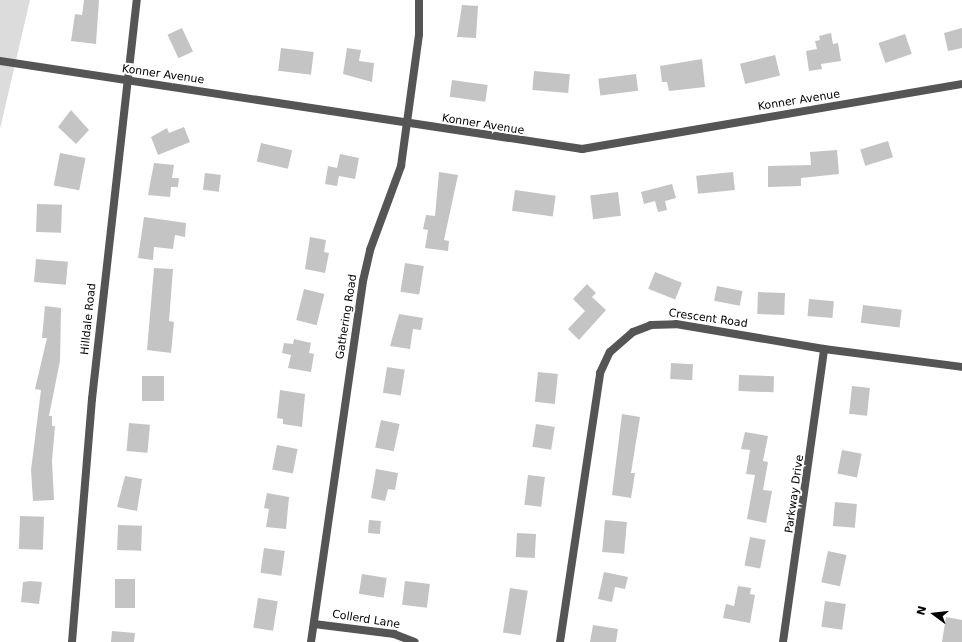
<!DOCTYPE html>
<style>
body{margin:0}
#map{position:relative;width:962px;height:642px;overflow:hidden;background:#fff;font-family:"DejaVu Sans",sans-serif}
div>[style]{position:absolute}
.green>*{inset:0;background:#dcdcdc}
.building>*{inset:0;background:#c4c4c4;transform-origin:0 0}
.minor>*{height:8px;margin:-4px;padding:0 4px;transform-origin:4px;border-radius:4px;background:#555}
span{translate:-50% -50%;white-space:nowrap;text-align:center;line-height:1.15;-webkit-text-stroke:4px #fff;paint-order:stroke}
.street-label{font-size:11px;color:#000}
.north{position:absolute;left:914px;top:594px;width:40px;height:40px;-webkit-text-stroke:3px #fff;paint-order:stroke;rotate:285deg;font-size:11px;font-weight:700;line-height:16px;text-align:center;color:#000}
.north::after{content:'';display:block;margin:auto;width:14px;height:18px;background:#000;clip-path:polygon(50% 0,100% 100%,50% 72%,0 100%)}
</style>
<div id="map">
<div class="green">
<div style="clip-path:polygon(0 0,30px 0,0 129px)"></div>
</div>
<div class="building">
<div style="clip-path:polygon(84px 0,99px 0,96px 44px,71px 41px,75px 14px,82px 15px)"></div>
<div style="clip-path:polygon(462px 5px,478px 6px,476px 38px,457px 37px)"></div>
<div style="left:182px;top:28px;width:26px;height:16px;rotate:65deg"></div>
<div style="clip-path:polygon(962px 28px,962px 48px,948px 51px,944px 33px)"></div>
<div style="clip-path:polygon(831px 33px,833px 44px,838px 43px,841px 61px,821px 64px,822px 69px,809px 71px,806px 51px,817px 49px,815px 41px,820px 40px,819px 36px)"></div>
<div style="left:905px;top:34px;width:21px;height:28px;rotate:71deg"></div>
<div style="left:281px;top:48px;width:33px;height:23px;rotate:7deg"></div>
<div style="clip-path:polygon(347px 48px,361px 50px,359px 61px,374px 63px,372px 82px,343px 74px)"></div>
<div style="left:775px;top:55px;width:21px;height:36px;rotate:76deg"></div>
<div style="clip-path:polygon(702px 59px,705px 87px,669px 91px,667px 82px,662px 82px,660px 66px)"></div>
<div style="left:534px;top:71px;width:36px;height:19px;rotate:5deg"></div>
<div style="left:636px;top:74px;width:17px;height:38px;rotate:83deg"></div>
<div style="left:452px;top:80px;width:36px;height:17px;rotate:8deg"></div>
<div style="clip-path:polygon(71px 110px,89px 130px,76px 144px,58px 127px)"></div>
<div style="clip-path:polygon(184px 127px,190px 142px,158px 155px,151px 137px,167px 128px,169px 133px)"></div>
<div style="left:888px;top:141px;width:17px;height:29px;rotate:73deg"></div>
<div style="left:261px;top:143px;width:32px;height:19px;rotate:13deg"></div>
<div style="clip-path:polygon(837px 150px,839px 174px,801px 178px,801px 186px,768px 187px,768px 166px,811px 165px,810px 152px)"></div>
<div style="left:60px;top:153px;width:26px;height:33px;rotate:11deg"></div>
<div style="clip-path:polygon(340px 154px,359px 158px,355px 179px,339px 176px,337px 186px,325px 184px,328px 166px,337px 168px)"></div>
<div style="clip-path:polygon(154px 163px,174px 165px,172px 178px,179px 178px,178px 187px,171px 187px,170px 197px,148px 195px)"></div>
<div style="clip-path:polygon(439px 172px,458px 175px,444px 240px,449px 241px,448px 251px,425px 248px,428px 230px,423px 229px,426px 215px,435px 216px)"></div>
<div style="left:733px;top:172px;width:18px;height:37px;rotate:84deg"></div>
<div style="left:205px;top:173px;width:16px;height:17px;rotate:7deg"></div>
<div style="clip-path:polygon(672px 184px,676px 198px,665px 201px,667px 210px,658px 212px,655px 201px,644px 204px,641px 192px)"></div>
<div style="left:515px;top:190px;width:41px;height:21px;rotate:8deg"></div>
<div style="left:618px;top:192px;width:24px;height:28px;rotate:83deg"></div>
<div style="left:37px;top:204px;width:25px;height:28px;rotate:2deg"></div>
<div style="clip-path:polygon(144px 217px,186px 223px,185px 237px,175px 235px,173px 249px,154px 247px,153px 260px,138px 258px)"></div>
<div style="clip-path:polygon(310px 237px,326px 240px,324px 252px,329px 253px,325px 273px,305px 269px)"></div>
<div style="left:36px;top:259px;width:32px;height:23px;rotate:5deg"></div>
<div style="left:405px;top:263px;width:19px;height:29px;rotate:9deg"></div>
<div style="clip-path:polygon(154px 268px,173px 269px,169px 321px,174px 322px,171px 353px,147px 350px)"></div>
<div style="left:655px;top:272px;width:29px;height:18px;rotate:22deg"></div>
<div style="clip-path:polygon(587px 284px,596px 293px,592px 297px,606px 310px,579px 340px,568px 329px,585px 311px,573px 299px)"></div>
<div style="left:717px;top:286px;width:26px;height:15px;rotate:11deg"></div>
<div style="left:304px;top:289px;width:21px;height:32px;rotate:14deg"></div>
<div style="left:758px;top:292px;width:27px;height:22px;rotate:2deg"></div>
<div style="left:809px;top:299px;width:25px;height:17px;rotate:5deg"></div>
<div style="left:863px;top:305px;width:39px;height:18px;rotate:7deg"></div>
<div style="clip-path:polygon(45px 306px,61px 308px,60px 361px,49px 416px,52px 416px,52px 426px,55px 426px,52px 461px,54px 500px,33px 501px,31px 470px,41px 390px,35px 389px,47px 338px,42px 338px)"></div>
<div style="clip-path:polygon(399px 314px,423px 318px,421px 330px,413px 329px,410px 349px,390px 346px)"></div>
<div style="clip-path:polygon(294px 339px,311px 343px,309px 353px,314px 354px,311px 372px,288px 368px,291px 355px,282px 353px,284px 343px,293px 344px)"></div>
<div style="left:671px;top:363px;width:22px;height:16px;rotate:3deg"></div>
<div style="left:387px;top:367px;width:18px;height:26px;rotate:9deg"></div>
<div style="left:538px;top:372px;width:20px;height:30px;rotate:6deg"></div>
<div style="left:739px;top:375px;width:35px;height:16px;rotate:2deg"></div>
<div style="left:142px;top:376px;width:22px;height:25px"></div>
<div style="left:852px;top:386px;width:18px;height:28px;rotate:6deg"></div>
<div style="clip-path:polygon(280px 390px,305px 394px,302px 427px,283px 424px,283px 419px,277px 418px)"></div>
<div style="clip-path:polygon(622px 414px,640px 417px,631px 473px,635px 473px,631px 498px,612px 495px)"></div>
<div style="left:381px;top:420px;width:19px;height:28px;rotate:12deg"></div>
<div style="left:129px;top:423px;width:21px;height:28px;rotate:5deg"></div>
<div style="left:536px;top:424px;width:19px;height:23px;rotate:9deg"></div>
<div style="clip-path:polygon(745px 432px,768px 436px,763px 461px,768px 462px,763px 490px,772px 491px,766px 523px,747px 519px,755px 475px,746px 474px,750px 450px,741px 449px)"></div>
<div style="left:277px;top:445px;width:21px;height:25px;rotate:11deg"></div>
<div style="left:842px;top:450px;width:20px;height:24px;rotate:11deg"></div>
<div style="clip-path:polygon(376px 469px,398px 473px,395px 490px,388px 489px,385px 501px,371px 498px)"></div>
<div style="left:528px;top:475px;width:17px;height:30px;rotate:7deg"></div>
<div style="clip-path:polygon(125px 476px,142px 479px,137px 511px,117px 507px)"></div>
<div style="clip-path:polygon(267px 493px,289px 497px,286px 529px,266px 527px,269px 509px,264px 508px)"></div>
<div style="left:835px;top:502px;width:22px;height:24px;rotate:5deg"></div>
<div style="left:20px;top:516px;width:24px;height:33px;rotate:2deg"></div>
<div style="left:369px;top:520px;width:12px;height:13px;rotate:5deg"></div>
<div style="left:605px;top:520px;width:22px;height:32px;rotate:5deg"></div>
<div style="left:118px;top:525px;width:24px;height:25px;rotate:2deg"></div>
<div style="left:517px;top:533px;width:19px;height:24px;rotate:3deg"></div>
<div style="left:750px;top:537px;width:16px;height:29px;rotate:11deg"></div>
<div style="left:264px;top:548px;width:21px;height:25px;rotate:8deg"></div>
<div style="left:828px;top:551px;width:19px;height:32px;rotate:12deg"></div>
<div style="clip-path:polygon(604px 572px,628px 577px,625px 589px,615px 587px,612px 602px,598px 599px)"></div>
<div style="left:362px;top:574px;width:25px;height:20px;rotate:9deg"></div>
<div style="left:115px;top:579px;width:20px;height:29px"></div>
<div style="clip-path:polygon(30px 581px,42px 582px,39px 604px,21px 602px,23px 582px)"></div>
<div style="left:405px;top:581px;width:25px;height:24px;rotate:7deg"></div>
<div style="clip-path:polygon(738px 586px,751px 588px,750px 594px,755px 595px,750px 623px,723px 618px,726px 604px,734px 606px)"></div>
<div style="left:510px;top:588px;width:18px;height:45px;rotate:9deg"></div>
<div style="left:258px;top:598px;width:20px;height:30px;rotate:9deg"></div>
<div style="left:825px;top:601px;width:21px;height:26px;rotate:8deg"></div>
<div style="clip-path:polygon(946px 617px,962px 620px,962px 642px,942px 642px)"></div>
<div style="clip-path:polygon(593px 625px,618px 629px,616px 642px,590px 642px)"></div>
<div style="clip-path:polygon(112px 631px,135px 633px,134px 642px,111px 642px)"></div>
</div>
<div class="minor">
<div style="left:0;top:61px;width:589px;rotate:8.6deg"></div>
<div style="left:582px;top:149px;width:386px;rotate:-9.7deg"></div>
<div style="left:314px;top:624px;width:81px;rotate:7.1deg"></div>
<div style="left:394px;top:634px;width:22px;rotate:21deg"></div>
<div style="left:72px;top:642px;width:244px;rotate:-85.3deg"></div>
<div style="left:92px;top:399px;width:402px;rotate:-83.6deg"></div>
<div style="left:311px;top:642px;width:365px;rotate:-81.8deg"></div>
<div style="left:363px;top:281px;width:32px;rotate:-77deg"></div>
<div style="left:370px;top:250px;width:90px;rotate:-69.7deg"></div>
<div style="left:401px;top:166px;width:133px;rotate:-82.2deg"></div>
<div style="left:419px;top:34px;width:34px;rotate:-90deg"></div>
<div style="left:560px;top:642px;width:272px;rotate:-81.5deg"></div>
<div style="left:600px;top:373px;width:23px;rotate:-65deg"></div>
<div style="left:610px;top:352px;width:30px;rotate:-41deg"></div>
<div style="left:633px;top:332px;width:19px;rotate:-21deg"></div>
<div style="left:651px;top:325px;width:25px;rotate:-2deg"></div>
<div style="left:676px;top:324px;width:150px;rotate:9.6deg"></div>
<div style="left:824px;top:349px;width:139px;rotate:7.4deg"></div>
<div style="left:783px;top:642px;width:296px;rotate:-82deg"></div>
</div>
<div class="street-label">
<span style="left:163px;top:75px;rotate:8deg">Konner Avenue</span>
<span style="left:799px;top:101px;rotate:-9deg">Konner Avenue</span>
<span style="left:483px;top:125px;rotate:9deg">Konner Avenue</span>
<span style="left:347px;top:317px;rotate:-81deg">Gathering Road</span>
<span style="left:89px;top:319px;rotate:-84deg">Hilldale Road</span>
<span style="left:708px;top:319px;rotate:8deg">Crescent Road</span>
<span style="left:795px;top:494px;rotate:-82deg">Parkway Drive</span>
<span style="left:366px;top:620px;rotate:9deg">Collerd Lane</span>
</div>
<div class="north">N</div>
</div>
